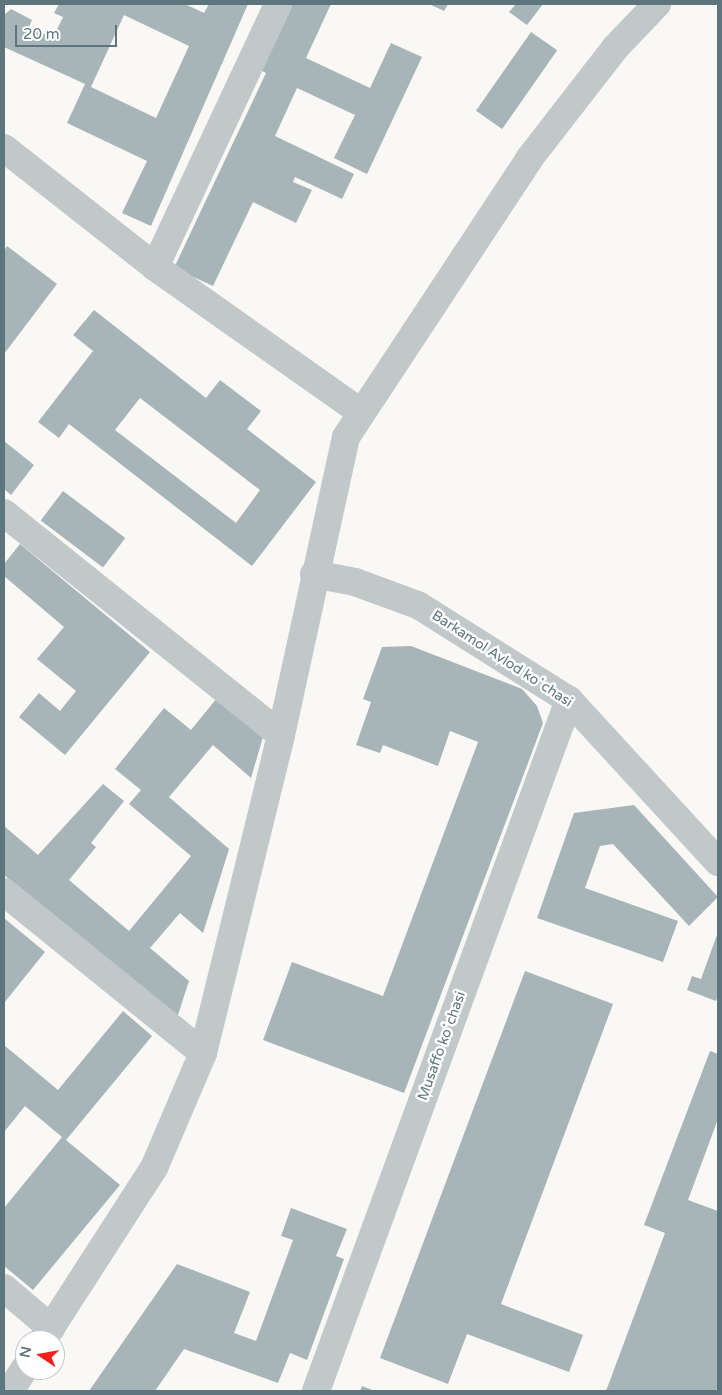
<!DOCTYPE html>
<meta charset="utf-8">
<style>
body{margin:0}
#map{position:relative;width:722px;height:1395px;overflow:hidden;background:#f9f8f5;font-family:"Varela Round",sans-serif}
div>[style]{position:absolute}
.building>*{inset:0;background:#a7b5b8;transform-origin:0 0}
.minor>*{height:28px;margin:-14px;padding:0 14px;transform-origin:14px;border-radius:14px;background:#c1c8ca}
span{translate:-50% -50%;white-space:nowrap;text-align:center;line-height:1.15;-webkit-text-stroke:5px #fff;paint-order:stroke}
.street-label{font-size:14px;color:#5d767d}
.frame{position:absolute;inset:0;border:5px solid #5d767d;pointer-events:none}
.north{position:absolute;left:15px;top:1330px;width:50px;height:50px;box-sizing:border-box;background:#fff;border:1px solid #bec8cb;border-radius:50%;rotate:282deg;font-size:14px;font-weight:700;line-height:20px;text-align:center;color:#5d767d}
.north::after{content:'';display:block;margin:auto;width:18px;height:22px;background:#f3211b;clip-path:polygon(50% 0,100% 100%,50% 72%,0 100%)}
.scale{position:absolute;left:15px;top:25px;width:102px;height:22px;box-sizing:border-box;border:2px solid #5d767d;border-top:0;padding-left:6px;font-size:15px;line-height:18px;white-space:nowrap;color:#5d767d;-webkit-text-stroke:4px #fff;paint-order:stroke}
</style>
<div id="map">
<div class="building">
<div style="clip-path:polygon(evenodd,59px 4px,185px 4px,204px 13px,209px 4px,248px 4px,151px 226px,122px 213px,147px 161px,67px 123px,85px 84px,4px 47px,4px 15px,11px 9px,32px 20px,29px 27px,53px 38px,63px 17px,54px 13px,59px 4px,124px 15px,189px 46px,156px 118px,91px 87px,124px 15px)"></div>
<div style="clip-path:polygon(292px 4px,331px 4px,306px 58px,370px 88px,391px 43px,422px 57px,367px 174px,334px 158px,355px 115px,297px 88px,275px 136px,354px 174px,342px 199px,295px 177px,293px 182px,312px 190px,296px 223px,253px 202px,213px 286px,174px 268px,266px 73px,260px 70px)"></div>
<div style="clip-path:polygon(429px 4px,448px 4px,444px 11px)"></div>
<div style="clip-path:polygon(516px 4px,543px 4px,527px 25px,509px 12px)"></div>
<div style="left:531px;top:32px;width:32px;height:96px;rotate:35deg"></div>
<div style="clip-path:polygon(7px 246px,57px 284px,4px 354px,4px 251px)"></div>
<div style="clip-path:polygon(evenodd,94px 310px,206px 398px,220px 380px,261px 411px,247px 429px,316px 482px,252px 566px,69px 424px,59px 438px,38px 422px,93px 351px,73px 335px,94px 310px,140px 398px,260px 490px,236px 523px,115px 430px,140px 398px)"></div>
<div style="clip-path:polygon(4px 441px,34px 465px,11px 495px,4px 489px)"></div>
<div style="left:63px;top:491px;width:78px;height:37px;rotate:37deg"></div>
<div style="clip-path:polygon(20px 544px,150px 652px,65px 755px,19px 717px,39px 693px,60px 711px,76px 691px,37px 659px,64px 627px,4px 576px,4px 564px)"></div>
<div style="clip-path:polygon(411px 646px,522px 689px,537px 706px,543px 723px,404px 1093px,263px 1040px,292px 962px,383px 996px,478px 742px,450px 731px,438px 766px,383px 745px,380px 753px,356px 745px,371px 702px,363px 699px,382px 647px)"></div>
<div style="clip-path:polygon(217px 698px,263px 737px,251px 778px,213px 745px,169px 797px,229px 849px,203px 933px,180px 913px,150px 948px,189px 981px,177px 1018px,4px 875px,4px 826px,38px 855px,103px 784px,124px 801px,91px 843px,96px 847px,69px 880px,129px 931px,191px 856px,129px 804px,141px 790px,115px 769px,164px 708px,191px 730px)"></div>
<div style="clip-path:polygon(634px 805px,718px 897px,689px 926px,613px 844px,600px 846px,585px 888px,678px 921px,663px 962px,537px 918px,574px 813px)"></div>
<div style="clip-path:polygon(4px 918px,45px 952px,4px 1003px)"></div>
<div style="clip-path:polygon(718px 932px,718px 995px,716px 1001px,687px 990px,692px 976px,701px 979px)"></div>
<div style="clip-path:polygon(525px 971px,613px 1004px,501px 1304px,583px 1335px,569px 1372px,467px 1334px,448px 1384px,380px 1358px)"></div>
<div style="clip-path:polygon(123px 1011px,152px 1036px,66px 1140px,120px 1185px,33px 1290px,4px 1266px,4px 1208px,62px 1137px,25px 1106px,4px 1132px,4px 1045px,58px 1090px)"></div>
<div style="clip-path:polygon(710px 1051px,718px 1054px,718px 1119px,688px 1200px,718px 1211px,718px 1386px,716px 1391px,606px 1391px,665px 1233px,644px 1225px)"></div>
<div style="clip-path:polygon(291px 1208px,347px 1229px,336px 1256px,344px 1259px,307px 1360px,290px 1353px,278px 1383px,184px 1349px,155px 1391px,89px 1391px,177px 1264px,250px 1292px,234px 1333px,256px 1341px,293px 1240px,281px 1236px)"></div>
<div style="clip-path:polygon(362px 1386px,375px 1391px,360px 1391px)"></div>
</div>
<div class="minor">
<div style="left:4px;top:148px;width:192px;rotate:38.2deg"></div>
<div style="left:155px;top:267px;width:250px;rotate:35.2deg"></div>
<div style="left:155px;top:267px;width:290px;rotate:-64.9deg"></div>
<div style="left:4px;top:513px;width:355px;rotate:38.7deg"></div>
<div style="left:314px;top:574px;width:42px;rotate:11deg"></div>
<div style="left:355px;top:582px;width:67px;rotate:20.1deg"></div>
<div style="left:418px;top:605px;width:178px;rotate:32.2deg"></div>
<div style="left:569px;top:700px;width:220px;rotate:47.4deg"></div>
<div style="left:4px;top:892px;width:256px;rotate:39deg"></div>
<div style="left:4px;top:1288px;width:62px;rotate:40.4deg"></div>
<div style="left:43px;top:1340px;width:205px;rotate:-57.2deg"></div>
<div style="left:154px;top:1168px;width:125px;rotate:-66.9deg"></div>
<div style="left:203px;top:1053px;width:327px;rotate:-76.2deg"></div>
<div style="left:281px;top:735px;width:305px;rotate:-77.7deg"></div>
<div style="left:346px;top:437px;width:333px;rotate:-56.6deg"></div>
<div style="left:529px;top:159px;width:140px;rotate:-52.2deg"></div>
<div style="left:615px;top:48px;width:61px;rotate:-46.3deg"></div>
<div style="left:10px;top:1391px;width:27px;rotate:-57deg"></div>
<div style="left:316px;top:1391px;width:736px;rotate:-69.89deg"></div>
</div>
<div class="street-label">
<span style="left:502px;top:659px;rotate:33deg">Barkamol Avlod koʻchasi</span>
<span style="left:442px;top:1046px;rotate:-70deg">Musaffo koʻchasi</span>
</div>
<div class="frame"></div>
<div class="north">N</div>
<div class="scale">20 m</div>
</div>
